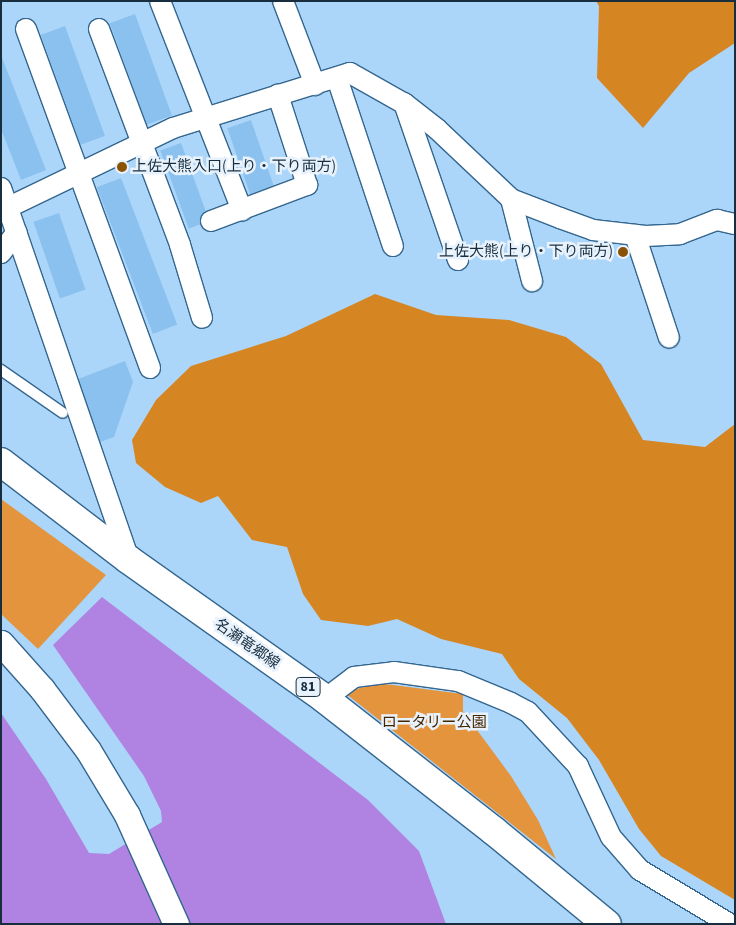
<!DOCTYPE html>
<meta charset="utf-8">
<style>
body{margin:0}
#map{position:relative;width:736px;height:925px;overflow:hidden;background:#abd6fa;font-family:"Source Sans 3","Noto Sans JP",sans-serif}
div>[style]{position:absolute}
.green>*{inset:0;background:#e4943d}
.forest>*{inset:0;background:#d68523}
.water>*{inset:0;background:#b082e2}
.building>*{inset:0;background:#8bc1ef;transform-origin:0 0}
.roads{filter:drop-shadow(1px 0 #34668e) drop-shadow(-1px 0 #34668e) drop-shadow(0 1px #34668e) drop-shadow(0 -1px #34668e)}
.service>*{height:10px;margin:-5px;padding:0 5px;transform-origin:5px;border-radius:5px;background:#fff}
.minor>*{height:20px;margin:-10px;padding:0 10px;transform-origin:10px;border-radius:10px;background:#fff}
.tertiary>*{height:25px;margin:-12.5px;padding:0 12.5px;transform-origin:12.5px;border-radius:12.5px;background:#fff}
.primary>*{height:28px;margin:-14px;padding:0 14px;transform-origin:14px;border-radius:14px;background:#fff}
.dots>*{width:14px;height:14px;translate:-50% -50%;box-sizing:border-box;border:2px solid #e8f2fc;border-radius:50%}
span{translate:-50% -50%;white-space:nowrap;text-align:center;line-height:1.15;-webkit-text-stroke:5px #e8f2fc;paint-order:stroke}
.shield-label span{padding:1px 4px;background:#e8f2fc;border:1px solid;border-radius:4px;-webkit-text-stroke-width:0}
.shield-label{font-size:14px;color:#182e3f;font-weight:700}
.poi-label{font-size:15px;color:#182e3f}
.left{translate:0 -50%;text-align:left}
.right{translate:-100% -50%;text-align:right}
.street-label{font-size:15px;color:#182e3f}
.park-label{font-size:15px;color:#452500}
.frame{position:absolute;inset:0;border:2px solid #182e3f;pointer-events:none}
</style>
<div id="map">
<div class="green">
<div style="clip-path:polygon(1px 499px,106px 575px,38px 649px,1px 614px)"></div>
<div style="clip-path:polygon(385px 684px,463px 694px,463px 711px,511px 776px,538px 820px,556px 859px,345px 693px,363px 687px)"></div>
</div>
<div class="forest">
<div style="clip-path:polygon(596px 1px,735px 1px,735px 43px,689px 73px,643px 128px,597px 78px,599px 6px)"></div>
<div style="clip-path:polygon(375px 294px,436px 315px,509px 320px,566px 337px,601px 364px,643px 440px,705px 447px,735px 424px,735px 900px,661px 856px,639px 829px,599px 760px,567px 718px,519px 679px,502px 654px,441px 639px,397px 619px,368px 626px,321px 620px,303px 594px,287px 547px,252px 540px,218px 496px,201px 503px,165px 487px,136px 463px,132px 440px,156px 400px,191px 366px,286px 336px)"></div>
</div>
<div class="water">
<div style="clip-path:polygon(102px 597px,368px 800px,419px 851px,446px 924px,1px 924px,1px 713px,46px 779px,89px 853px,109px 854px,162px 822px,161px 811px,144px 776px,53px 645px)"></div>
</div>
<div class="building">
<div style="left:135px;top:14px;width:108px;height:27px;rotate:70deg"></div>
<div style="left:65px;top:26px;width:117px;height:26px;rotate:70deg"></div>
<div style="clip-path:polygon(1px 55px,46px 170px,21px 180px,1px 129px)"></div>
<div style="left:251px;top:120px;width:72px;height:25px;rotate:71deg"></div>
<div style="left:181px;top:143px;width:83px;height:22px;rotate:70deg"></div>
<div style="left:121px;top:178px;width:157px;height:26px;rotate:69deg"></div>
<div style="left:59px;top:213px;width:81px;height:27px;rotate:71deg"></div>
<div style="clip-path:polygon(125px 361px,133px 382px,114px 437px,100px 442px,78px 379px)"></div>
</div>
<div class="roads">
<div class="service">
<div style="left:1px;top:370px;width:75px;rotate:34.7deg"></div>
</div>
<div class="minor">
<div style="left:160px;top:1px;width:225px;rotate:68.6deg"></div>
<div style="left:283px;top:1px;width:90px;rotate:69.1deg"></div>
<div style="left:26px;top:29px;width:361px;rotate:69.9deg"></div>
<div style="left:99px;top:29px;width:231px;rotate:69.4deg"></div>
<div style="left:180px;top:245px;width:76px;rotate:73.2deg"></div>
<div style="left:337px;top:78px;width:177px;rotate:71.6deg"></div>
<div style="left:404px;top:103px;width:166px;rotate:71deg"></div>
<div style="left:1px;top:188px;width:393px;rotate:71deg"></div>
<div style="left:511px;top:199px;width:85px;rotate:75.6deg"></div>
<div style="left:9px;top:207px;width:182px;rotate:-25.7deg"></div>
<div style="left:173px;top:128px;width:185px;rotate:-17.3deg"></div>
<div style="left:350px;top:73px;width:63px;rotate:29.4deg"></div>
<div style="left:405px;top:104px;width:41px;rotate:38deg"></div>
<div style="left:437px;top:129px;width:102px;rotate:43.4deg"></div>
<div style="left:511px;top:199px;width:53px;rotate:21.2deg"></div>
<div style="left:560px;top:218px;width:35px;rotate:20deg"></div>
<div style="left:593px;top:230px;width:53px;rotate:6.5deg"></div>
<div style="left:646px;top:236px;width:34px;rotate:-3deg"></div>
<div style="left:680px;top:234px;width:40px;rotate:-21deg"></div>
<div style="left:717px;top:220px;width:18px;rotate:13deg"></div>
<div style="left:211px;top:221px;width:103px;rotate:-20.6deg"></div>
<div style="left:307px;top:185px;width:95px;rotate:-107.9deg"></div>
<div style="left:635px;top:235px;width:108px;rotate:71.7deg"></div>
<div style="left:1px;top:253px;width:26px;rotate:-53deg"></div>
<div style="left:325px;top:699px;width:36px;rotate:-37deg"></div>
<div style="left:354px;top:677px;width:40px;rotate:-7.1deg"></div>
<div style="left:394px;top:672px;width:65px;rotate:8deg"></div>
<div style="left:458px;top:681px;width:57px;rotate:22.5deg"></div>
<div style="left:511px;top:703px;width:19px;rotate:28deg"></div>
<div style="left:528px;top:712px;width:74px;rotate:47.2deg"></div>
<div style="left:578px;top:766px;width:78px;rotate:65.1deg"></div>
<div style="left:611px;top:837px;width:44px;rotate:48.7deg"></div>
<div style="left:640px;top:870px;width:105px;rotate:31deg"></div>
</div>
<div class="tertiary">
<div style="left:1px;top:643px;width:62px;rotate:48.3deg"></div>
<div style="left:42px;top:689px;width:76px;rotate:53deg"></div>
<div style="left:88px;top:750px;width:76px;rotate:59deg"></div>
<div style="left:127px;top:815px;width:120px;rotate:65.8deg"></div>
</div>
<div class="primary">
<div style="left:1px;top:462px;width:161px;rotate:37.4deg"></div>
<div style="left:129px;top:560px;width:240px;rotate:35.3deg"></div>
<div style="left:325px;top:699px;width:214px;rotate:38deg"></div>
<div style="left:494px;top:831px;width:146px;rotate:39.5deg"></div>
</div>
</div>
<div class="dots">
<div style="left:122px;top:167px;background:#8a5105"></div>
<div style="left:623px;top:252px;background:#8a5105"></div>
</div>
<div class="shield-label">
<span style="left:308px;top:687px">81</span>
</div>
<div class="poi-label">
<span class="left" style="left:132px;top:167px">上佐大熊入口(上り・下り両方)</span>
<span class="right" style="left:613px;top:252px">上佐大熊(上り・下り両方)</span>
</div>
<div class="street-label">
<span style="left:247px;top:644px;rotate:35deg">名瀬竜郷線</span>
</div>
<div class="park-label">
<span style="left:434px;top:723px">ロータリー公園</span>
</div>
<div class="frame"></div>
</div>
